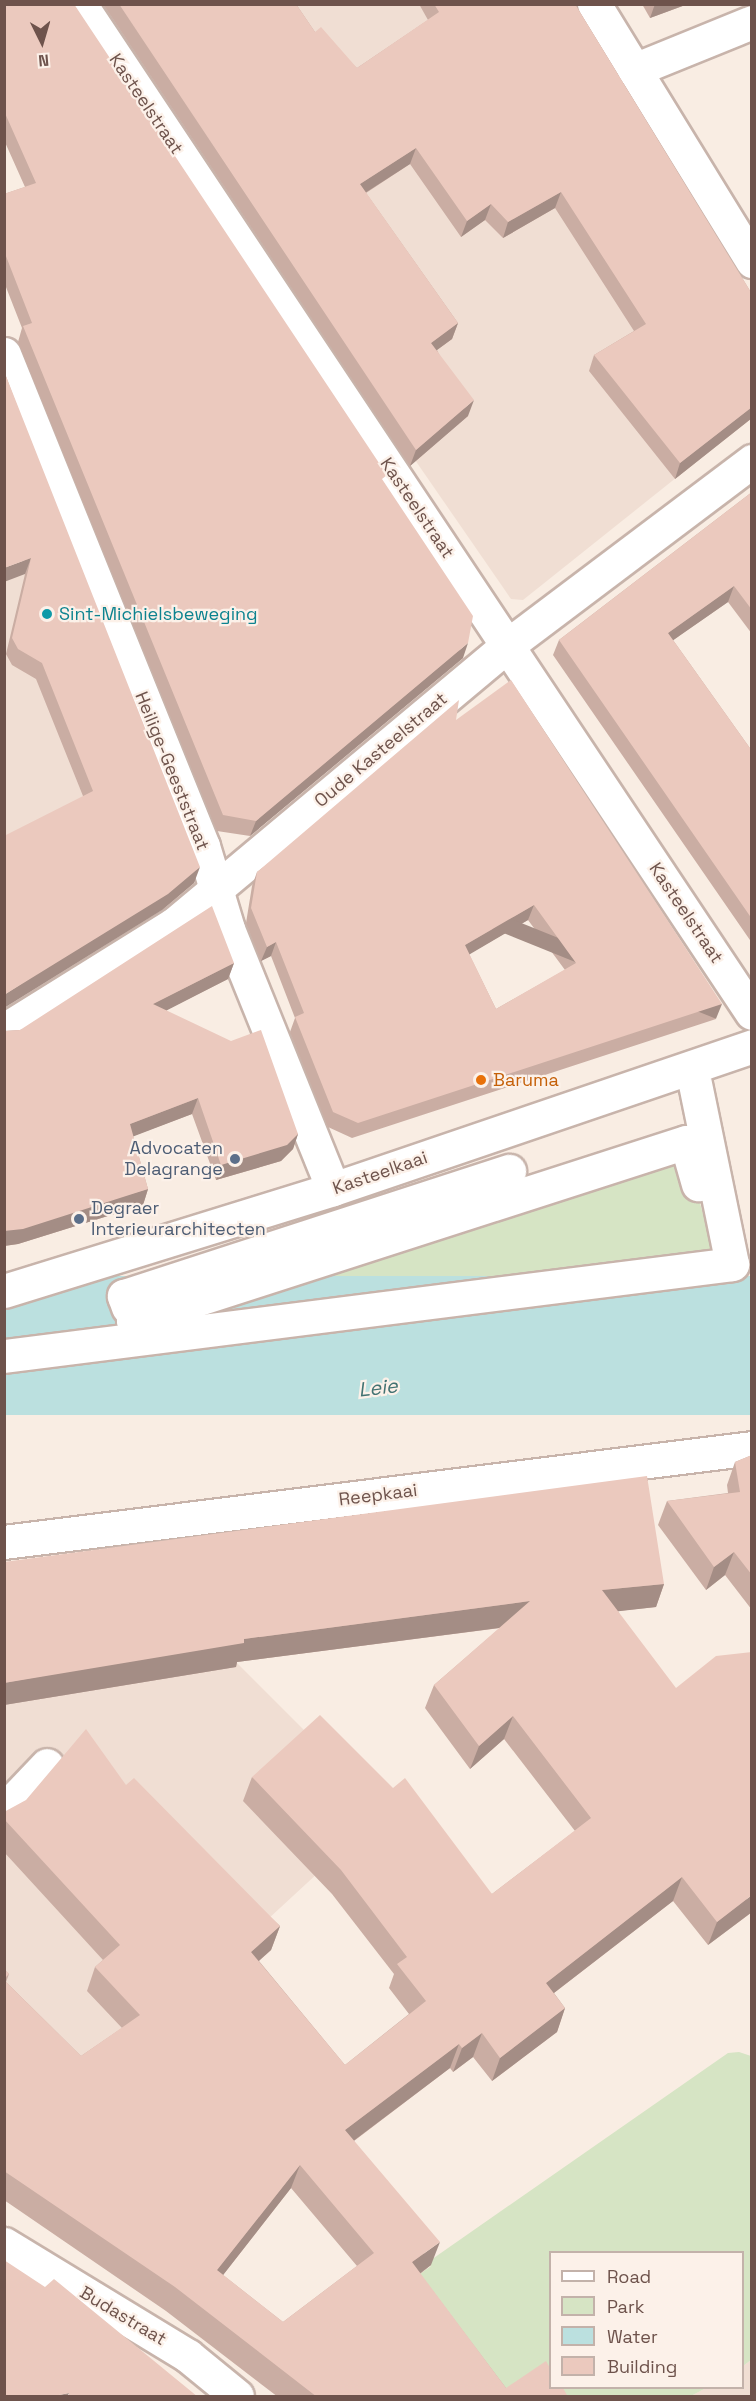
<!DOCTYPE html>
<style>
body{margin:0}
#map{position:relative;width:756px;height:2401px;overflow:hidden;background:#f9ede3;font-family:"Space Grotesk",sans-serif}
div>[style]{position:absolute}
.residential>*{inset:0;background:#f0ded3}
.green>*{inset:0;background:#d6e4c4}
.water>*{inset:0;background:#bbe0df;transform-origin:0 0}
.roads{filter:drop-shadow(2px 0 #c8b4ab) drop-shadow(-2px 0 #c8b4ab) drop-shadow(0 2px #c8b4ab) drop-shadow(0 -2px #c8b4ab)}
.street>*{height:33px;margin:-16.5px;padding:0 16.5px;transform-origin:16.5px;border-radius:16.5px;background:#fff}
.wall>*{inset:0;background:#caada3}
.shaded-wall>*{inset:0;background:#a48d85;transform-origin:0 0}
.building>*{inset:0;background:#ebc9be}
.dots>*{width:16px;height:16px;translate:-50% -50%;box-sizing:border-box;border:3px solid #fcf1e9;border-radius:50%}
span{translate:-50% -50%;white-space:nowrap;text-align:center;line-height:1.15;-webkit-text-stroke:4.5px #fcf1e9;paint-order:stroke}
.street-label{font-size:18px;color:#6e534c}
.culture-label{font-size:18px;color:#0d838f}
.left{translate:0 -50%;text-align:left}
.food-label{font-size:18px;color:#c56008}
.service-label{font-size:18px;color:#4e5e75}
.right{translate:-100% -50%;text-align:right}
.water-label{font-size:20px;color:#427272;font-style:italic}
.frame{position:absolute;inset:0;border:6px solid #6e534c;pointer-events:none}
.legend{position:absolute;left:549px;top:2251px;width:195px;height:138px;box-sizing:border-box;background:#fcf1e9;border:2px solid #c3b2aa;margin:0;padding:8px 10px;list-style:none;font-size:18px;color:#6e534c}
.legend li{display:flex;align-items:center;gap:12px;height:30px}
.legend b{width:30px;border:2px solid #c3b2aa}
.north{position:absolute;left:12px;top:12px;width:60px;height:60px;-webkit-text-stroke:4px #fcf1e9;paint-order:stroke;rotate:175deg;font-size:16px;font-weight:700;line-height:24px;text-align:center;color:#6e534c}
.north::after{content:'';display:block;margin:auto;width:21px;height:27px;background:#6e534c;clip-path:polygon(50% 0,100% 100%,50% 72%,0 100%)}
</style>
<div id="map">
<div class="residential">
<div style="clip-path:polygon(101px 5px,558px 5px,751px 320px,751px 418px,523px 600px,511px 599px)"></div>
<div style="clip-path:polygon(4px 418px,189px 884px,148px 921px,5px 1009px)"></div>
<div style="clip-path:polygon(5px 1584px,236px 1662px,385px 1811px,254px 1932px,38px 1888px,111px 1968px,136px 2039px,5px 2150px)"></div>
<div style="clip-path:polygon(751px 2360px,751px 2396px,691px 2396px,706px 2388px,742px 2388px,743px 2366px)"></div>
</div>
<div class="green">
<div style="clip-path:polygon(682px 1146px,717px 1258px,144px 1329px)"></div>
<div style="clip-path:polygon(739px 2052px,751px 2056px,751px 2360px,743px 2366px,742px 2252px,550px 2252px,550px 2388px,706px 2388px,691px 2396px,486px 2396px,403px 2286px,431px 2266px,428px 2262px,728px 2053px)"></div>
</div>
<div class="water">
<div style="left:751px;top:1276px;width:139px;height:753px;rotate:90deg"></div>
</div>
<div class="roads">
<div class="street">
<div style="left:80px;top:4px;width:1212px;rotate:56.34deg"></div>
<div style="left:594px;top:4px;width:302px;rotate:58.4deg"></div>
<div style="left:634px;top:70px;width:127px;rotate:-22.1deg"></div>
<div style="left:4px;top:354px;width:531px;rotate:67.98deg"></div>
<div style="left:203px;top:846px;width:87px;rotate:73.2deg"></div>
<div style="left:228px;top:929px;width:280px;rotate:68deg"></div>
<div style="left:4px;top:1030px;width:199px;rotate:-31.9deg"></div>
<div style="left:173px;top:925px;width:437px;rotate:-39.9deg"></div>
<div style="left:508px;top:645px;width:306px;rotate:-37deg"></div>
<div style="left:4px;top:1291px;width:344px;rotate:-17.2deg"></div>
<div style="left:333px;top:1189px;width:443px;rotate:-18.8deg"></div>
<div style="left:128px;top:1307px;width:12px;rotate:-110deg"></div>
<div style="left:124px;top:1296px;width:405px;rotate:-18deg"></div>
<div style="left:137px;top:1331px;width:12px;rotate:-110deg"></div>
<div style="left:133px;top:1320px;width:581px;rotate:-17.84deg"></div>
<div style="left:686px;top:1142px;width:44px;rotate:74.1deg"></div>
<div style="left:4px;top:1356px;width:734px;rotate:-7.2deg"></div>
<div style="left:732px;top:1264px;width:184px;rotate:-101.6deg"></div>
<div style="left:4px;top:1542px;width:754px;rotate:-7.16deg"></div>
<div style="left:4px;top:1810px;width:62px;rotate:-46.3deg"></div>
<div style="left:4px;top:2244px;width:215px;rotate:31.3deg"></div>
<div style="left:188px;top:2356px;width:63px;rotate:39.2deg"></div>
</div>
</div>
<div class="wall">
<div style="clip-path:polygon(4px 4px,384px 483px,463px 658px,250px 836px,217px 831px,18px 342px,22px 328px,4px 282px,4px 194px,25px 187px,4px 140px)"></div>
<div style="clip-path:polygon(103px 4px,296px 4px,315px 32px,357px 68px,428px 20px,419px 4px,575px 4px,752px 294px,752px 418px,675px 479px,589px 371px,594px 355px,634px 331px,555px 208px,503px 238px,485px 220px,461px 237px,410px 164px,366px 193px,458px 323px,452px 339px,437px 350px,468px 416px,410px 466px)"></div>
<div style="clip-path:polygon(642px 4px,688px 4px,650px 18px)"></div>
<div style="clip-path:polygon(4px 371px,194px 883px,162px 910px,83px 796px,36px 679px,12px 665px,6px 654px,25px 574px)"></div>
<div style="clip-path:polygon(752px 492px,752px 634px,728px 602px,673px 640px,752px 751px,752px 943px,553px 655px,559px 640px)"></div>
<div style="clip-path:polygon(evenodd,456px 720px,716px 1019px,352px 1138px,328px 1127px,290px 1032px,295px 1018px,271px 956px,261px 961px,246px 923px,252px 886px,257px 872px,456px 720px,528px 920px,565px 970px,496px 1009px,469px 954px,528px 920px)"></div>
<div style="clip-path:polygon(234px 963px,228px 979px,166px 1010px,298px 1134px,293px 1149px,281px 1161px,216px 1180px,192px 1114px,133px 1136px,148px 1189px,143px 1205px,18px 1244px,4px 1246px,4px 1031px,20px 1030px)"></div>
<div style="clip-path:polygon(752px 1455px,752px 1610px,725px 1575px,706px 1590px,658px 1525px,667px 1501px,728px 1493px,727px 1485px,735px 1462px)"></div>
<div style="clip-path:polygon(evenodd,4px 1562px,664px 1584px,656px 1607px,618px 1611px,752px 1912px,708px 1945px,673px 1901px,554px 1993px,565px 2008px,557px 2032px,492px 2081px,473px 2057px,453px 2072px,450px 2068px,354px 2141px,431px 2265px,420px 2274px,506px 2388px,568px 2397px,278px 2397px,166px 2311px,4px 2200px,4px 1969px,9px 1974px,6px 1982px,81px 2056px,122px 2028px,87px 1991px,95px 1967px,103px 1960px,4px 1852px,4px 1812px,126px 1785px,280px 1926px,271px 1950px,259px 1961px,345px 2065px,409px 2014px,389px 1988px,394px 1974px,332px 1894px,243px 1801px,252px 1777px,492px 1894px,575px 1831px,504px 1739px,470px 1769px,425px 1708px,434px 1685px,500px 1628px,237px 1662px,236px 1667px,4px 1705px,4px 1562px,291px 2188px,357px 2266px,283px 2322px,223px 2275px,291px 2188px)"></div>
</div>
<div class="shaded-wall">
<div style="clip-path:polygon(655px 4px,688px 4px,650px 18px)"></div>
<div style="clip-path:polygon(416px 148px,410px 164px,354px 200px,360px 184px)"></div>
<div style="clip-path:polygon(561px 192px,555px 208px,503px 238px,508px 222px)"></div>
<div style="clip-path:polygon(491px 204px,485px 220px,461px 237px,467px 221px)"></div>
<div style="clip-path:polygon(458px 323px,452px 339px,426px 358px,431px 343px)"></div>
<div style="clip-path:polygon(474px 400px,468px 416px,410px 466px,416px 450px)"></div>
<div style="clip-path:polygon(752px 407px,752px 418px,675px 479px,680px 463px)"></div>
<div style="clip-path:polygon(31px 558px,25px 574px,4px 582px,4px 568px)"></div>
<div style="clip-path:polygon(734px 586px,728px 602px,662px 648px,668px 633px)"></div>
<div style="clip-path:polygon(468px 643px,463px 658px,250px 836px,256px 821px)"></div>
<div style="clip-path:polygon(200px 867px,194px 883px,162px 910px,4px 1008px,4px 995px)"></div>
<div style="clip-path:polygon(534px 905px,528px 920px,460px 960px,465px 945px)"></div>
<div style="clip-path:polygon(276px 942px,271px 956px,261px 961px,267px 947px)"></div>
<div style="clip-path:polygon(234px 963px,228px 979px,148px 1020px,153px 1004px)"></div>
<div style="left:722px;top:1004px;width:16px;height:383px;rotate:112deg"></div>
<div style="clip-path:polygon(198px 1098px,192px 1114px,124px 1140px,130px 1124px)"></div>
<div style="clip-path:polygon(298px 1134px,293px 1149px,281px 1161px,216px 1180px,221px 1165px)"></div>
<div style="clip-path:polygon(148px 1189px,143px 1205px,18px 1244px,4px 1246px,4px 1231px)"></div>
<div style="clip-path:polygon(734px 1552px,725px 1575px,706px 1590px,714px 1567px)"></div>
<div style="clip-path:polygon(664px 1584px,656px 1607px,594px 1614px,602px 1590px)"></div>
<div style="clip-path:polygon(530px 1601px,522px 1625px,237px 1662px,236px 1667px,4px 1705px,4px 1683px,244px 1639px)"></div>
<div style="clip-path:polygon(513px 1716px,504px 1739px,470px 1769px,479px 1746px)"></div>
<div style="clip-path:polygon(682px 1877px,673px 1901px,537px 2006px,546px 1983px)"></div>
<div style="clip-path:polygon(752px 1895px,752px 1912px,708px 1945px,717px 1922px)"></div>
<div style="clip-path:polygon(280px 1926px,271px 1950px,243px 1975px,251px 1952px)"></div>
<div style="clip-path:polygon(565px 2008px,557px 2032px,492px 2081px,500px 2058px)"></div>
<div style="clip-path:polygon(482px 2033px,473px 2057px,453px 2072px,462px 2048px)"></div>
<div style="clip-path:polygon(459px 2044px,450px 2068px,336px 2154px,345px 2130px)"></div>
<div style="clip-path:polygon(300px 2165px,291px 2188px,209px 2293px,217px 2270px)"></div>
<div style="clip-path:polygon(440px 2242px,431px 2265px,403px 2286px,412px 2262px)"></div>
<div style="clip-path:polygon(69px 2393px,67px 2397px,49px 2397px)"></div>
</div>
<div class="building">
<div style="clip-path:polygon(4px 4px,74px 4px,387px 475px,382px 479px,473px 616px,468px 643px,256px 821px,223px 815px,23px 326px,32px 323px,4px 251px,4px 194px,36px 183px,4px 111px)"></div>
<div style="clip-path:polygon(119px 4px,296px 4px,315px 32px,321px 27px,357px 68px,439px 12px,434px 4px,575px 4px,752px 294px,752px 407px,680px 463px,594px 355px,646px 324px,561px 192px,508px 222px,491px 204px,467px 221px,416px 148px,360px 184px,458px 323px,431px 343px,474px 400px,416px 450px)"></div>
<div style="clip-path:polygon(4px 371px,200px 867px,168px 894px,4px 995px,4px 836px,93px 791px,42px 663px,18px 649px,12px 638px,31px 558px,4px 568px)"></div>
<div style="clip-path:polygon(752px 492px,752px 610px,734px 586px,668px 633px,752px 751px,752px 919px,559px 640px)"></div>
<div style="clip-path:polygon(evenodd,511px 680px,722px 1004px,358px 1123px,333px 1112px,295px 1017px,304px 1013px,276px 942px,267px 947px,251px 908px,257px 872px,459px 700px,456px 720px,511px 680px,534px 905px,576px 963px,496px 1009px,465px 945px,534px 905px)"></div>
<div style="clip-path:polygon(212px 906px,234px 963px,153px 1004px,231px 1041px,261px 1030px,298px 1134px,287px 1145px,221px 1165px,198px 1098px,130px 1124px,148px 1189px,23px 1229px,4px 1231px,4px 1031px,20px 1030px)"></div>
<div style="clip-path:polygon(752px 1455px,752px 1575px,734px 1552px,714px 1567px,667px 1501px,740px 1492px,735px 1462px)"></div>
<div style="clip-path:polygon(evenodd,647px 1476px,664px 1584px,602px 1590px,676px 1688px,716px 1656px,752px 1652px,752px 1895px,717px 1922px,682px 1877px,546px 1983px,565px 2008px,500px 2058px,482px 2033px,462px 2048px,459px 2044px,345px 2130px,440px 2242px,412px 2262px,506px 2388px,546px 2361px,550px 2368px,550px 2388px,563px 2388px,568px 2397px,317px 2397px,175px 2287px,4px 2171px,4px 1980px,81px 2056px,140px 2015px,95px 1967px,120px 1945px,4px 1819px,4px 1812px,26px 1800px,86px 1729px,126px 1785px,134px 1778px,280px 1926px,251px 1952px,345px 2065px,426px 2001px,397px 1964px,407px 1957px,341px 1870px,252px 1777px,320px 1715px,393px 1788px,405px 1778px,492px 1894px,591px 1818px,513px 1716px,479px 1746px,434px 1685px,530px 1601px,244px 1639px,244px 1643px,4px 1683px,4px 1562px,647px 1476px,300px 2165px,374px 2253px,283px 2322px,217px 2270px,300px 2165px)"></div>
<div style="clip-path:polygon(4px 1969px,9px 1974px,4px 1979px)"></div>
<div style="clip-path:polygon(4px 2260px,45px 2287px,54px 2279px,198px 2397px,69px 2397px,69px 2393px,49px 2397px,4px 2397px)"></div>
</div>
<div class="dots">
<div style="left:47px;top:614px;background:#0f9aa8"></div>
<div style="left:481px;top:1080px;background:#e8710a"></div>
<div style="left:235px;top:1159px;background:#5c6f8a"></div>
<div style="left:79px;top:1219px;background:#5c6f8a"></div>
</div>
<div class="street-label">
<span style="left:146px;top:104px;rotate:56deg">Kasteelstraat</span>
<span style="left:417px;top:508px;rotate:56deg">Kasteelstraat</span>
<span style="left:381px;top:750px;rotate:-40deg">Oude Kasteelstraat</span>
<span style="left:172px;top:771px;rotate:68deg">Heilige-Geeststraat</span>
<span style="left:686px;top:913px;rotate:56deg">Kasteelstraat</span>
<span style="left:380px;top:1173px;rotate:-19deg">Kasteelkaai</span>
<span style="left:378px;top:1495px;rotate:-7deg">Reepkaai</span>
<span style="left:123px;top:2316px;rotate:31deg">Budastraat</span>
</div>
<div class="culture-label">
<span class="left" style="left:59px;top:614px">Sint-Michielsbeweging</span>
</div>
<div class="food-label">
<span class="left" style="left:493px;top:1080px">Baruma</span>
</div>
<div class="service-label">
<span class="right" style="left:223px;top:1159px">Advocaten<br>Delagrange</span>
<span class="left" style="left:91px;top:1219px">Degraer<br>Interieurarchitecten</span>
</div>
<div class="water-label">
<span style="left:378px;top:1388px;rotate:-7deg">Leie</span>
</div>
<div class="frame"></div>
<ul class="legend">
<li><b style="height:8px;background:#fff"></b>Road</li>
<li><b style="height:16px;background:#d6e4c4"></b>Park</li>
<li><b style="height:16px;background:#bbe0df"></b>Water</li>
<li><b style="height:16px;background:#ebc9be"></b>Building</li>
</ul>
<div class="north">N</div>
</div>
